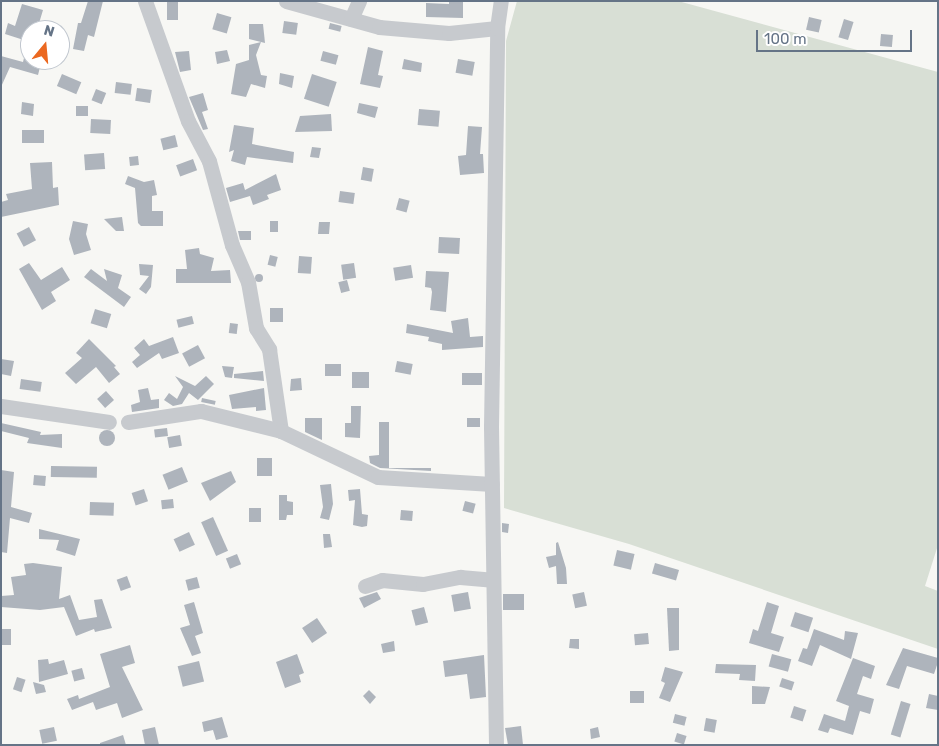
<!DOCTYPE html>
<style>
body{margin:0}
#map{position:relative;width:939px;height:746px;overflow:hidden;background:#f7f7f4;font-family:Rubik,sans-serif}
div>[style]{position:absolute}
.green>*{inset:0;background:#d8dfd5}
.building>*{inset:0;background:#aeb4bc;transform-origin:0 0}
.round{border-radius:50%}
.minor>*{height:15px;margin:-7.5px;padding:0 7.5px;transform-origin:7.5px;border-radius:7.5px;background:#c7cace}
span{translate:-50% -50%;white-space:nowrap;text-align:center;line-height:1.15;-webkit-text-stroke:5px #fff;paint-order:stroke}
.frame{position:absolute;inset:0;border:2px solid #657487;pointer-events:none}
.north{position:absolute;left:20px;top:20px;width:50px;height:50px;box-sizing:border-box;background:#fff;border:1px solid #c1c7cf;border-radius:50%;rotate:17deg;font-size:14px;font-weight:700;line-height:20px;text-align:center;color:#657487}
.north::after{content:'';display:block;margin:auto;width:18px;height:22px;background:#eb6820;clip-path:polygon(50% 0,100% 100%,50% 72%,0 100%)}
.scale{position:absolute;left:756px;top:30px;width:156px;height:22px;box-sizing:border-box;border:2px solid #657487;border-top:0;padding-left:6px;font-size:15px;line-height:18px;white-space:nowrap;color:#657487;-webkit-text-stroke:4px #fff;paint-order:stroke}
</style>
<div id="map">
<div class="green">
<div style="clip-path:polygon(517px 1px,678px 1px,938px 72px,938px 545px,925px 586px,938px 591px,938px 649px,629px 544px,504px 508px,506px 41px)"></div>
</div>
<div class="building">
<div style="clip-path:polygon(88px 1px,103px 1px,94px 37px,88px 35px,84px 51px,73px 49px,78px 23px,81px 23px)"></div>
<div style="left:167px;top:1px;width:11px;height:19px"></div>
<div style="clip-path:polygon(449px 1px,463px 1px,463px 18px,426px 17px,426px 3px,449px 4px)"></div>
<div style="clip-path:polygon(22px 4px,43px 10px,37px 30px,30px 30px,30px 42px,5px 34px,8px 23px,15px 26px)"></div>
<div style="left:217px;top:13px;width:15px;height:17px;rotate:16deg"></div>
<div style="left:809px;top:17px;width:13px;height:13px;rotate:13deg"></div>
<div style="left:844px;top:19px;width:10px;height:19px;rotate:17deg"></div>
<div style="left:284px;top:21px;width:14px;height:12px;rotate:8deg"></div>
<div style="left:330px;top:23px;width:12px;height:6px;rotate:14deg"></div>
<div style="clip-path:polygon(249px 24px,263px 24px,265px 43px,249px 39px)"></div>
<div style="left:881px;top:34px;width:12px;height:12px;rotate:5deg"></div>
<div style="clip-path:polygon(261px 42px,256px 55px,261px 75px,267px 76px,265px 88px,251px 84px,246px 97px,231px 94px,236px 64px,249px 60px,249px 45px)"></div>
<div style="clip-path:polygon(368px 47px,383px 51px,378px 75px,383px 76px,380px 88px,360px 84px)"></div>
<div style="clip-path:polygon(227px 50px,230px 61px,217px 64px,215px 52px)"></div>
<div style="clip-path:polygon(189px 51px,191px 70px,180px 72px,175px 52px)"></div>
<div style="left:323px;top:51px;width:16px;height:10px;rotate:15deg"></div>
<div style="clip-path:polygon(1px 56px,23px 62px,24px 58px,41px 63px,38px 75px,10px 67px,1px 87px)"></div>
<div style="clip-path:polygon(404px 59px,422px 63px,421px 72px,402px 69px)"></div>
<div style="left:458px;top:59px;width:17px;height:14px;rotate:10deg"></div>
<div style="clip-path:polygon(280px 73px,294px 76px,292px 88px,279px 84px)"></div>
<div style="left:62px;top:74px;width:21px;height:13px;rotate:23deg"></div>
<div style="left:312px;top:74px;width:26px;height:26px;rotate:18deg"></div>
<div style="left:116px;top:82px;width:16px;height:11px;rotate:7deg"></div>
<div style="left:137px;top:88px;width:15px;height:13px;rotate:8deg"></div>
<div style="left:96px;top:89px;width:11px;height:12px;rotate:22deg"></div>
<div style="clip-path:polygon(203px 93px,208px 110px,202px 112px,208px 129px,203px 130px,189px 97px)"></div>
<div style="clip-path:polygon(22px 102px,34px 104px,33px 116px,21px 114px)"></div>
<div style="clip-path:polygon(359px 103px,378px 107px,375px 118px,357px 113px)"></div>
<div style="left:88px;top:106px;width:10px;height:12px;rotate:90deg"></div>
<div style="left:419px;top:109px;width:21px;height:16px;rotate:5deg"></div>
<div style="clip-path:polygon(331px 114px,332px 131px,295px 132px,300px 116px)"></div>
<div style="left:91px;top:119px;width:20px;height:14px;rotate:3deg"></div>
<div style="clip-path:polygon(234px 125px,254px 128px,252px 144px,294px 152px,293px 163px,247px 157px,245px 165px,231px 161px,234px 150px,229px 152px)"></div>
<div style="clip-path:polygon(468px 126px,482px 127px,480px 154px,483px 154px,484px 173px,460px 175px,458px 156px,466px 155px)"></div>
<div style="left:22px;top:130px;width:22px;height:13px"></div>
<div style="left:175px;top:135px;width:12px;height:15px;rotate:76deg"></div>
<div style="clip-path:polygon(312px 147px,321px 148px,319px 158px,310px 157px)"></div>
<div style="left:104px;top:153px;width:16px;height:20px;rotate:86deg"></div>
<div style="left:138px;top:156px;width:9px;height:9px;rotate:84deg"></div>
<div style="left:193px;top:159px;width:12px;height:18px;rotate:70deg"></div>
<div style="clip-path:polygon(52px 162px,53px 188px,58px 187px,59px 205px,1px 217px,1px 202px,8px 200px,6px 194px,32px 189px,30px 163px)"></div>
<div style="left:363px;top:167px;width:11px;height:13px;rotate:10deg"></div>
<div style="clip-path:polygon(276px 174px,281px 190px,267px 195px,269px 199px,253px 205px,250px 196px,230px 202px,226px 188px,243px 183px,245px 190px)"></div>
<div style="clip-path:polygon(128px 176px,144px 182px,154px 180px,157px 195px,152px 196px,152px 211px,163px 211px,163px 226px,141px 226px,138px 223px,135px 188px,125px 184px)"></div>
<div style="left:340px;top:191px;width:15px;height:11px;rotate:8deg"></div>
<div style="left:399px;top:198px;width:11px;height:12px;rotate:15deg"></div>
<div style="clip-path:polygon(122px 217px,124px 231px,116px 231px,104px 219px)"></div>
<div style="clip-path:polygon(73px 221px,88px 224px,86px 234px,91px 250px,74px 255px,69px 239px)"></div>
<div style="left:270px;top:221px;width:8px;height:11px"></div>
<div style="clip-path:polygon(319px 222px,330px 222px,329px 234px,318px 234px)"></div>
<div style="left:29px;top:227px;width:15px;height:14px;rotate:62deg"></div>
<div style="clip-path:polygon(238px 231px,251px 231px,251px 240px,240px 240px)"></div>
<div style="left:439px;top:237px;width:21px;height:16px;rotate:3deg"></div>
<div style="clip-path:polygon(199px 248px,200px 254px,214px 258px,211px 271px,230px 270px,231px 283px,176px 283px,176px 269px,187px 269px,185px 250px)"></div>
<div style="left:270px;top:255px;width:8px;height:10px;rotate:14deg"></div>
<div style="left:299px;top:256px;width:13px;height:17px;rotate:4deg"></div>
<div style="clip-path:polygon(29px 263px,41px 280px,62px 267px,70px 280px,51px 292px,56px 301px,42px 310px,19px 269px)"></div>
<div style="left:354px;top:263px;width:15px;height:13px;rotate:82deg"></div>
<div style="clip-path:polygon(139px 264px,153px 265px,151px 287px,146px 294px,139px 289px,149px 276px,140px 275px)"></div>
<div style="left:411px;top:265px;width:13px;height:18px;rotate:81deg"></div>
<div style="clip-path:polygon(91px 269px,107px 281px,104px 269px,122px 275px,118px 288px,131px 297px,124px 307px,84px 277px)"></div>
<div style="clip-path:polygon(426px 271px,449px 272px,446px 312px,430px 310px,432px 292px,431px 288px,425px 287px)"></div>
<div class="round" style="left:255px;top:274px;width:8px;height:8px"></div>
<div style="left:347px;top:280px;width:11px;height:9px;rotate:75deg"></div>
<div style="left:270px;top:308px;width:13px;height:14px"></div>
<div style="left:95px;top:309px;width:17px;height:15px;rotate:17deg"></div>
<div style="left:192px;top:316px;width:8px;height:16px;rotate:76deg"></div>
<div style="clip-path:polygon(468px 318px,470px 337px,483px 336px,483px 347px,442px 350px,442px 344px,428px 341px,429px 337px,406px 333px,407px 324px,453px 333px,451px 321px)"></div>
<div style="left:230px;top:323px;width:8px;height:10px;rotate:7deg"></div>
<div style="clip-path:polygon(173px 337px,179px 353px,162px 359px,159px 353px,137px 368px,132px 362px,140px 355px,134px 348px,144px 339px,149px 346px)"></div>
<div style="clip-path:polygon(89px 339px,116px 366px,114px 367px,120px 374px,109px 383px,96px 367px,76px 384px,65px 373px,82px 358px,76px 353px)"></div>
<div style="left:198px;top:345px;width:15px;height:18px;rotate:62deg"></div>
<div style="clip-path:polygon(1px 359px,14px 361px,11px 376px,1px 374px)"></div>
<div style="left:397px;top:361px;width:16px;height:11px;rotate:11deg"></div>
<div style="left:341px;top:364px;width:12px;height:16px;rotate:90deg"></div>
<div style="clip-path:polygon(222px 366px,234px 367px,232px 378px,225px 377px)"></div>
<div style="clip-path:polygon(263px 371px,264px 381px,234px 378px,234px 374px)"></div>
<div style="left:352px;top:372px;width:17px;height:16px"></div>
<div style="left:482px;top:373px;width:12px;height:20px;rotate:90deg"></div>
<div style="clip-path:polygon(175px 376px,195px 386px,206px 376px,214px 384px,198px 400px,189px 393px,182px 404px,173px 406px,164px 400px,169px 393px,177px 399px,183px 387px)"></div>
<div style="clip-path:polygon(301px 378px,302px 390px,290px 391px,291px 379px)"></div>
<div style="left:21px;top:379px;width:21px;height:10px;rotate:8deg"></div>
<div style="clip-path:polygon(148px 388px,151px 400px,159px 399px,159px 408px,132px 412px,131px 405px,140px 402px,138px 390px)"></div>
<div style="clip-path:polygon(264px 388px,266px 410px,256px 411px,256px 407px,232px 409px,229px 395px)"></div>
<div style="left:106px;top:391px;width:12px;height:12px;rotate:48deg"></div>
<div style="left:202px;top:398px;width:14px;height:4px;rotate:12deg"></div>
<div style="clip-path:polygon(351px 406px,361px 406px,360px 438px,345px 437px,345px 423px,351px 423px)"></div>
<div style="clip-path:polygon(305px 418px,322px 418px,322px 440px,305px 432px)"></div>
<div style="left:467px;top:418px;width:13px;height:9px"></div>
<div style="clip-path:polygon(379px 422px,389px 422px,389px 468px,431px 468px,431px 471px,380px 468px,370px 463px,369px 456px,379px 455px)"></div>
<div style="clip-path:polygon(1px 423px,41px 432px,40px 435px,62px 434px,62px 448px,27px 443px,29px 438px,1px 431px)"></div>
<div style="left:167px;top:428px;width:8px;height:13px;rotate:83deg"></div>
<div class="round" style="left:99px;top:430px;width:16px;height:16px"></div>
<div style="left:180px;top:435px;width:11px;height:13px;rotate:80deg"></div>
<div style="left:257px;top:458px;width:15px;height:18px"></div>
<div style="left:51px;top:466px;width:46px;height:11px;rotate:1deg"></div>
<div style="left:182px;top:467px;width:16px;height:21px;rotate:68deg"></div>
<div style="clip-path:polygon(1px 470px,14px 472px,11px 507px,32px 513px,29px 523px,10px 518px,7px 553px,1px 552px)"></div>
<div style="clip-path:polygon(231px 471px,236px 482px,210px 501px,201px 483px)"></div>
<div style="left:34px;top:475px;width:12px;height:10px;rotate:5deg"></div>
<div style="clip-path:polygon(331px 484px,333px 504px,329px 520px,320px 518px,323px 507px,320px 485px)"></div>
<div style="left:144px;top:489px;width:13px;height:13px;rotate:72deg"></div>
<div style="clip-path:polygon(360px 489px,362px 514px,368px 515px,367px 526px,362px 527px,353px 525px,355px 500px,349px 501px,348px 490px)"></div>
<div style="clip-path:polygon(279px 495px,287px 495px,287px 501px,293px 502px,293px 515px,287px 515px,286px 520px,279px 520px)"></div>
<div style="left:173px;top:499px;width:9px;height:12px;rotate:84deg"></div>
<div style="left:465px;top:501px;width:11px;height:10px;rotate:15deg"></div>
<div style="left:90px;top:502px;width:24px;height:13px;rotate:2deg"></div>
<div style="left:249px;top:508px;width:12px;height:14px"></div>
<div style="left:401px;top:510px;width:12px;height:10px;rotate:5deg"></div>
<div style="left:213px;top:517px;width:37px;height:13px;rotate:66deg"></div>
<div style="clip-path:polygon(502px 523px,509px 524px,508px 533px,502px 532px)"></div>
<div style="clip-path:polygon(39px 529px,80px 539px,75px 556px,56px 550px,59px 540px,39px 539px)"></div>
<div style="left:189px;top:532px;width:14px;height:17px;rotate:65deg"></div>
<div style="clip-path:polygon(323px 534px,330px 534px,332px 547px,324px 548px)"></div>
<div style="clip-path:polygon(558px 542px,566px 568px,567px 584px,557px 584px,556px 566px,549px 568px,546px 557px,556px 555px,556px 543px)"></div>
<div style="left:617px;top:550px;width:18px;height:16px;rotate:13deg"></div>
<div style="left:237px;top:554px;width:11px;height:12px;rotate:68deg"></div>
<div style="clip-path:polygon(33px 563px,62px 567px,59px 599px,70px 595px,79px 620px,97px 617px,94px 600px,102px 599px,112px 628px,95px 632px,94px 629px,76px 636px,64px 607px,40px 610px,1px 607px,1px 596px,14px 595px,11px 577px,26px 575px,24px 564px)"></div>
<div style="left:655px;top:563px;width:25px;height:11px;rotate:16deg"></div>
<div style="left:127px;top:576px;width:12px;height:11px;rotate:70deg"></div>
<div style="left:197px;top:577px;width:11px;height:12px;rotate:75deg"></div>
<div style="clip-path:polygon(377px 592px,381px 599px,364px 608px,359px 598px)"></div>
<div style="left:468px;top:592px;width:17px;height:17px;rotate:80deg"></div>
<div style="left:584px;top:592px;width:14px;height:12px;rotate:78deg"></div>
<div style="left:524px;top:594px;width:16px;height:21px;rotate:90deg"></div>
<div style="clip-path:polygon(194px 602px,203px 633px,195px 636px,201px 653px,192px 656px,180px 628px,190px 625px,184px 605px)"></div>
<div style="clip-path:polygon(767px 602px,779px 606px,771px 633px,784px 637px,779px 652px,749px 643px,753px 629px,758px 631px)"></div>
<div style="left:424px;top:607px;width:16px;height:13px;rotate:75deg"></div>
<div style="clip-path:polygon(667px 608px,679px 608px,679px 650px,669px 651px)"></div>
<div style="left:795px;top:612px;width:19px;height:15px;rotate:18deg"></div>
<div style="left:317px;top:618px;width:18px;height:18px;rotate:56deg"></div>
<div style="left:2px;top:629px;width:9px;height:16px"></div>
<div style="clip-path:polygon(814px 629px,844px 640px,845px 631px,858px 633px,851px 659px,820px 645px,812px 666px,798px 661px,803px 648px,807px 649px)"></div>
<div style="left:648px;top:633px;width:11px;height:14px;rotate:85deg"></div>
<div style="clip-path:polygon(570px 639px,579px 639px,579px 649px,569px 648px)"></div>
<div style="clip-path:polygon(394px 641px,395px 651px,383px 653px,381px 644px)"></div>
<div style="clip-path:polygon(130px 645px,135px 663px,122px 667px,143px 710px,122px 718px,117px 703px,96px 710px,93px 702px,72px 710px,67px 699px,78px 695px,79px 699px,110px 687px,100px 654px)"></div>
<div style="clip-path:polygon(903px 648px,938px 658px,938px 662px,934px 674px,907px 666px,899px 689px,886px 685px)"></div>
<div style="clip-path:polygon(297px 654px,304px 673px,299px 675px,301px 682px,285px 688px,276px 662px)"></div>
<div style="left:772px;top:654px;width:20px;height:13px;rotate:15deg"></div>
<div style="clip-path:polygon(484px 655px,486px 697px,470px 699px,467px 674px,445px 677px,443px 661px)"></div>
<div style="clip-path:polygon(853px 658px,875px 666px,871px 679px,863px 676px,857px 694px,874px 699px,870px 714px,860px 711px,853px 735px,830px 728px,828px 733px,818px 730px,824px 714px,845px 721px,849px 706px,836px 701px)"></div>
<div style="clip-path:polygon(48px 659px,49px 664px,64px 660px,68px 674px,39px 682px,38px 660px)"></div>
<div style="left:199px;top:661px;width:21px;height:22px;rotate:76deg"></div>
<div style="clip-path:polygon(716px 664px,756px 665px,755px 681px,739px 680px,740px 674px,715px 673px)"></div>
<div style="clip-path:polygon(665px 667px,683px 672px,670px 702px,659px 698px,665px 683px,661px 681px)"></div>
<div style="left:82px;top:668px;width:11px;height:11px;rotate:75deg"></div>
<div style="left:17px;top:677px;width:9px;height:13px;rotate:18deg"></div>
<div style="left:782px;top:678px;width:13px;height:9px;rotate:18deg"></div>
<div style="clip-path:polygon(33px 682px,44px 685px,46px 692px,36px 694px)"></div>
<div style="clip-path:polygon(752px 686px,770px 687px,765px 704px,752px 704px)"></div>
<div style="clip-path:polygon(369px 690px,376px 697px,370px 704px,363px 696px)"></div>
<div style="left:630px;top:691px;width:14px;height:12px"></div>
<div style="clip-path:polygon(929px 694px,938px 696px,938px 710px,926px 708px)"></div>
<div style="left:901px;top:701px;width:10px;height:35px;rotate:17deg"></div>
<div style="left:794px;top:706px;width:13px;height:12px;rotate:18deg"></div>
<div style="left:675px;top:714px;width:12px;height:9px;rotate:14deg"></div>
<div style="clip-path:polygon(222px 717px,228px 737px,216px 740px,213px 730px,204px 732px,202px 722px)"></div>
<div style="left:706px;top:718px;width:11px;height:13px;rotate:10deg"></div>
<div style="clip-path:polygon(521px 726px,523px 745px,508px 745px,505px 728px)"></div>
<div style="left:54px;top:727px;width:14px;height:15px;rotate:78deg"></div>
<div style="clip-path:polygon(155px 727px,159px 745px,145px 745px,142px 730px)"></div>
<div style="clip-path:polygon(598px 727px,600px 737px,591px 739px,590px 729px)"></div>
<div style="left:677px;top:733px;width:10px;height:9px;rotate:17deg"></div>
<div style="clip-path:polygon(123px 735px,126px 745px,100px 745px,100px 743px)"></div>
</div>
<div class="minor">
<div style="left:145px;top:1px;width:127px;rotate:70.3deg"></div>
<div style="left:188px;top:121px;width:45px;rotate:62.3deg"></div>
<div style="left:209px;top:161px;width:87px;rotate:74.7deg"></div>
<div style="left:232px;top:245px;width:40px;rotate:66.6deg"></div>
<div style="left:248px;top:282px;width:47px;rotate:80.1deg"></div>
<div style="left:256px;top:328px;width:25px;rotate:58deg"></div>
<div style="left:269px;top:349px;width:83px;rotate:81.7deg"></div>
<div style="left:286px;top:1px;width:97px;rotate:15.6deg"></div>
<div style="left:379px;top:27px;width:70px;rotate:4.9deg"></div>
<div style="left:449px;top:33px;width:48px;rotate:-5.9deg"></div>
<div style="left:351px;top:19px;width:20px;rotate:-66deg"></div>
<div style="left:1px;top:406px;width:109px;rotate:8.4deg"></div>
<div style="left:128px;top:422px;width:74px;rotate:-8.6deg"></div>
<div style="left:201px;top:411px;width:82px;rotate:14deg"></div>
<div style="left:281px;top:431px;width:107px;rotate:25.4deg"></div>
<div style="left:378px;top:477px;width:114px;rotate:3.5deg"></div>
<div style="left:365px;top:586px;width:18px;rotate:-19deg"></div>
<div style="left:382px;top:580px;width:41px;rotate:5.6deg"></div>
<div style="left:423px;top:584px;width:38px;rotate:-11deg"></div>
<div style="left:460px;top:577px;width:32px;rotate:5deg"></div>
<div style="left:496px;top:745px;width:318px;rotate:-90.9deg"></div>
<div style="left:491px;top:427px;width:399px;rotate:-89.1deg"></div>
<div style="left:497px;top:28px;width:27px;rotate:-82deg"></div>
</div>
<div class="frame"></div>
<div class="north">N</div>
<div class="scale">100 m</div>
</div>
